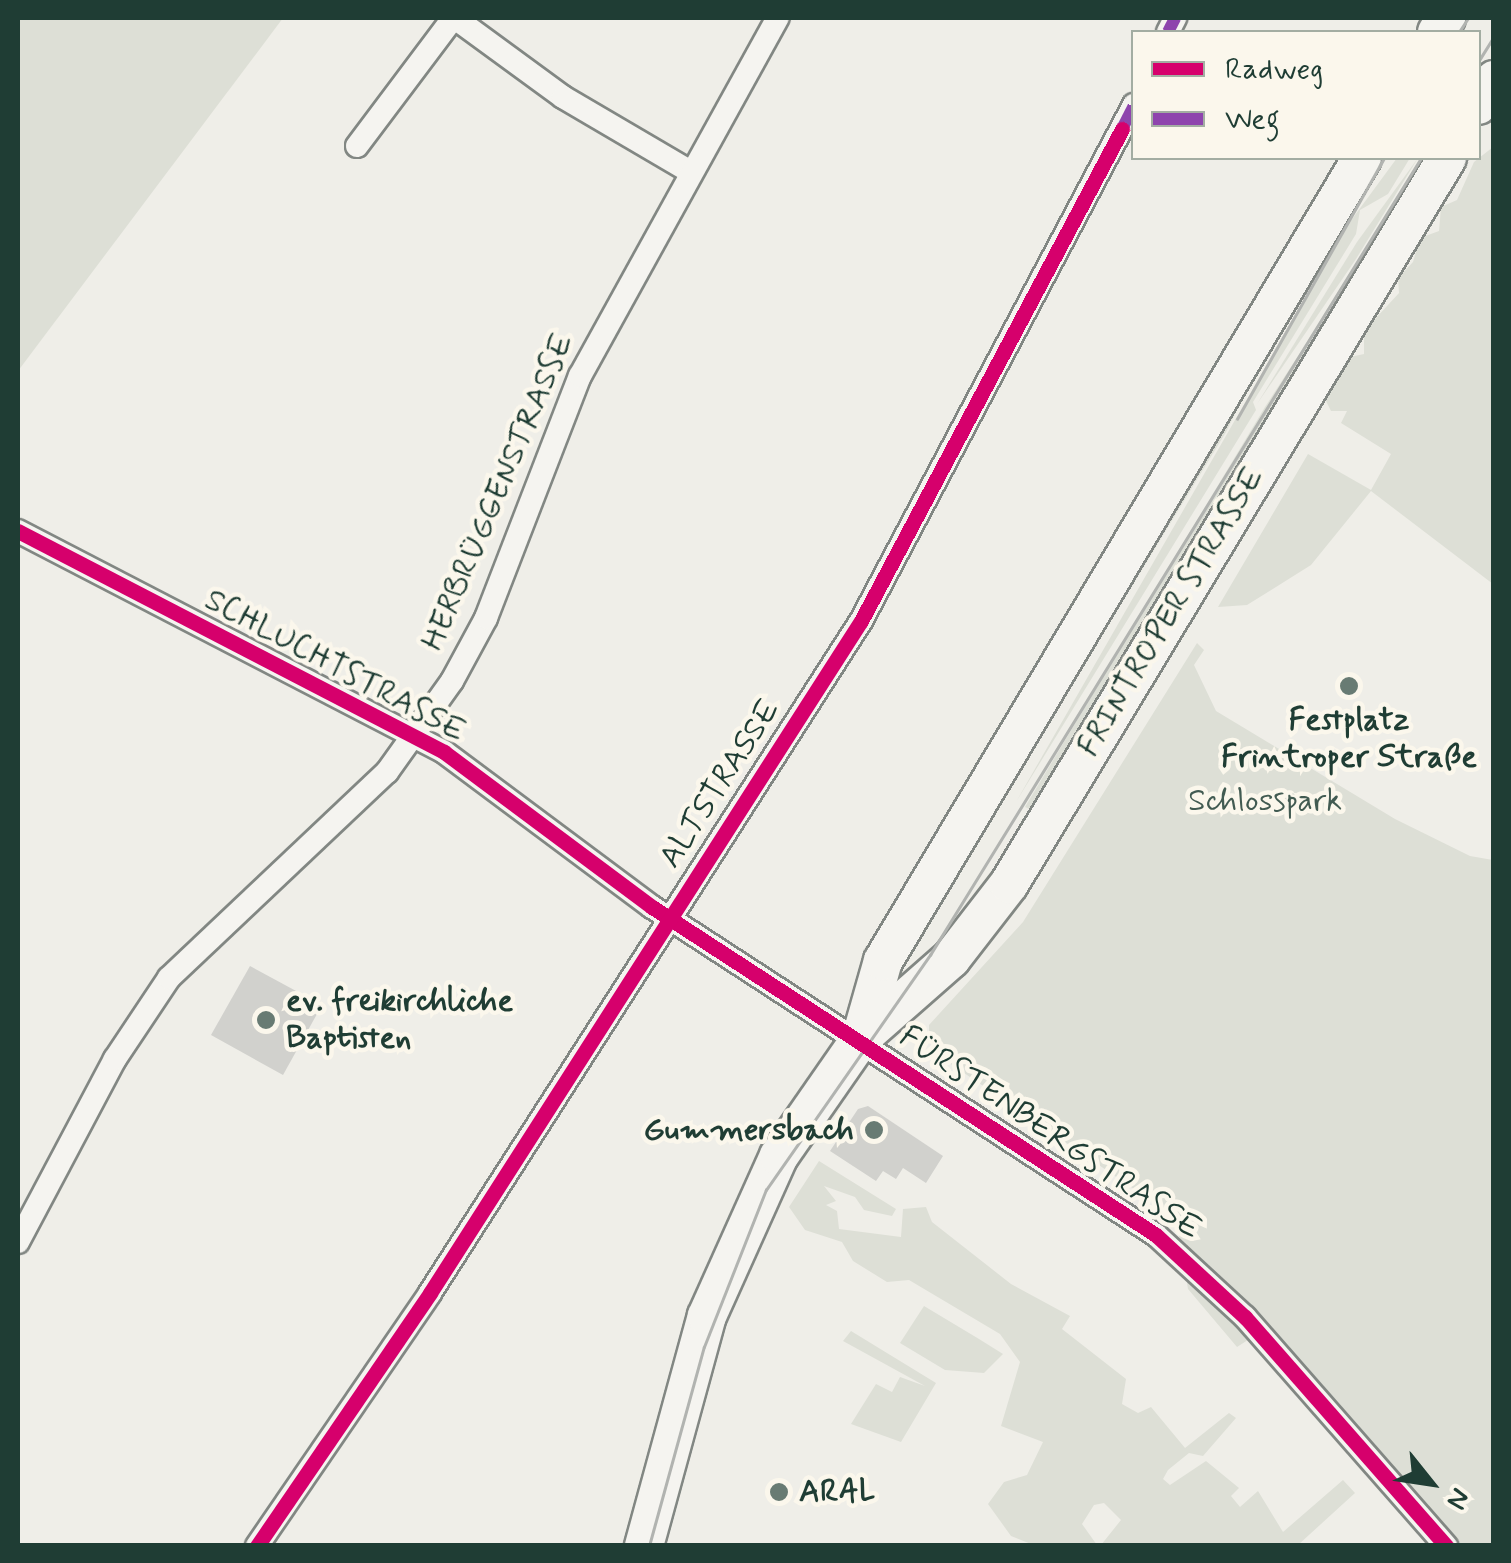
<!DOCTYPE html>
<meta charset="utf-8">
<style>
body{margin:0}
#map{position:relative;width:1511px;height:1563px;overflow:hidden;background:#efeee8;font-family:Mynerve,sans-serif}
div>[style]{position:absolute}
.green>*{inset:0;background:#dddfd6}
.building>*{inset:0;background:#d1d1cd}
.roads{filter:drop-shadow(2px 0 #828783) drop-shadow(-2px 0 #828783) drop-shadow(0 2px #828783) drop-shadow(0 -2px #828783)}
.street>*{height:22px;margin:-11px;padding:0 11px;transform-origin:11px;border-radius:11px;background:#f5f4f0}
.primary>*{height:38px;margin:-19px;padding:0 19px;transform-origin:19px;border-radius:19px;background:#f5f4f0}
.tram>*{height:2.5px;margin:-1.25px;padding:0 1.25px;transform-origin:1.25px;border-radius:1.25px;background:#b1b3b0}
.quiet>*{height:12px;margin-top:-6px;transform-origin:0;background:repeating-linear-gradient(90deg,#8e44ad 0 25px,transparent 0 37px)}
.cycleway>*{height:15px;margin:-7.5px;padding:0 7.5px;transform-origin:7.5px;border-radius:7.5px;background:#d6006c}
.dots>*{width:28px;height:28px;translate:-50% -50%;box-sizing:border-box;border:5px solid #fbf7ec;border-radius:50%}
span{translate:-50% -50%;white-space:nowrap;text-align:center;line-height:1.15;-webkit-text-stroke:9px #fbf7ec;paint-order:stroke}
.street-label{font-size:32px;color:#1f3d34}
.poi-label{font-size:32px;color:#1f3d34;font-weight:700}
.left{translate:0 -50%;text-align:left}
.right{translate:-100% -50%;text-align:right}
.park-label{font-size:32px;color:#425b52}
.frame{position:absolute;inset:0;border:20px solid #1f3d34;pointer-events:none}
.legend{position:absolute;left:1131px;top:30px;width:350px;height:130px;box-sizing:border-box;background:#fbf7ec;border:2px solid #a3ada2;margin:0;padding:12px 18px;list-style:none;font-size:30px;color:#1f3d34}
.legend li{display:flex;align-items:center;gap:20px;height:50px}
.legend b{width:50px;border:2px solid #a3ada2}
.north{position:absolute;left:1381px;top:1433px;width:100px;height:100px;-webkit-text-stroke:8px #fbf7ec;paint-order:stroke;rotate:120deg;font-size:28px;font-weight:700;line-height:40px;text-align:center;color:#1f3d34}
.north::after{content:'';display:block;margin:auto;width:35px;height:45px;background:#1f3d34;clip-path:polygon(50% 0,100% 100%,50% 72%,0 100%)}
</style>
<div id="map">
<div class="green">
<div style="clip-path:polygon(18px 18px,283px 18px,18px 371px)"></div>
<div style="clip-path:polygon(1493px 147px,1493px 584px,1371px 491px,1311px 565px,1247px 605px,1218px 607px,1308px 454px,1371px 490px,1391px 454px,1341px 423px,1347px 411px,1331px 411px,1323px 395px,1350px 357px,1364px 354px,1364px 331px,1399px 293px,1398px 278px,1413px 262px,1420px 238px,1439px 231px,1441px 207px,1457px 200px,1474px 162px)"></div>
<div style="clip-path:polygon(1397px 158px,1410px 158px,1388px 194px,1360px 210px,1356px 234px,1253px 402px,1256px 410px,1016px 802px,1344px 230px)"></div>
<div style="clip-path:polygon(1418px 158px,1356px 259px,1257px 404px,1357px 242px)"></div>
<div style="clip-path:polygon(1426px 158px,1032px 810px,1025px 807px,1265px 407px)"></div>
<div style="clip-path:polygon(1271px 341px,1226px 432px,1004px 796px,1003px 794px)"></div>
<div style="clip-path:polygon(1197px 643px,1204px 650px,1194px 665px,1216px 711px,1395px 819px,1470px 856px,1493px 860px,1493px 1545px,1446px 1545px,1251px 1338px,1237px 1347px,1188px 1289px,1179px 1235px,1191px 1228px,948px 1062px,929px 1038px,929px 1025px,1023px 922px)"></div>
<div style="clip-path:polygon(819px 1161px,896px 1209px,892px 1216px,864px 1210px,855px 1197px,824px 1186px,836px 1201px,826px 1205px,837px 1211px,839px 1229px,901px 1237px,903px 1209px,926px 1207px,932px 1222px,1011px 1284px,1070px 1316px,1062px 1329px,1126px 1379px,1122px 1404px,1138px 1413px,1151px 1407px,1185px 1448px,1229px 1413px,1236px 1418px,1203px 1456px,1189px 1453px,1168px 1470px,1163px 1479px,1170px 1485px,1206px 1461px,1239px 1488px,1231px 1496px,1240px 1507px,1258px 1491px,1283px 1532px,1343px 1480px,1355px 1493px,1298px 1545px,1101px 1545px,1121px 1520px,1104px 1503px,1094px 1505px,1082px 1524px,1097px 1545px,1031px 1544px,1011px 1536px,988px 1504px,1004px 1482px,1027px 1475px,1043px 1442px,1001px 1426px,1020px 1362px,1000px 1334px,909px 1280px,887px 1282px,853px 1261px,842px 1242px,805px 1230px,789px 1207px)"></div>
<div style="clip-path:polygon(924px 1306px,979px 1339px,1003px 1354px,984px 1373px,945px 1370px,900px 1343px)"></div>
<div style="clip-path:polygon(851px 1331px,936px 1383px,901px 1442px,851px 1424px,876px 1384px,892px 1392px,900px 1377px,925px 1386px,843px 1341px)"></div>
</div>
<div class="building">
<div style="clip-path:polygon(250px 966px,322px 1005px,283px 1075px,211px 1035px)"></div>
<div style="clip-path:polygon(868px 1106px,943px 1156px,926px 1183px,903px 1168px,896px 1179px,883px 1171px,876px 1181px,830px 1151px,858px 1109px)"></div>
</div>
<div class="roads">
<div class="street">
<div style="left:455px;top:18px;width:134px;rotate:36.2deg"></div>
<div style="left:563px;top:97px;width:146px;rotate:30.4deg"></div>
<div style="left:1168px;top:32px;width:16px;rotate:-63deg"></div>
<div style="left:357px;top:146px;width:160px;rotate:-53.1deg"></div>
<div style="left:18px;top:531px;width:480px;rotate:27.4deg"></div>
<div style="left:444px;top:752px;width:259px;rotate:36.7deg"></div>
<div style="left:652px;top:907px;width:601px;rotate:33.06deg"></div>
<div style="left:1156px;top:1235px;width:121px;rotate:42.7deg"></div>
<div style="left:1245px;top:1317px;width:305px;rotate:48.7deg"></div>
<div style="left:18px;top:1242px;width:207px;rotate:-62.1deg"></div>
<div style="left:115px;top:1059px;width:97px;rotate:-56.3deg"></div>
<div style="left:169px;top:978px;width:300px;rotate:-43.4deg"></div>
<div style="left:387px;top:772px;width:112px;rotate:-54.5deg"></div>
<div style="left:452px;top:681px;width:72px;rotate:-61.6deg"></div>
<div style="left:486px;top:618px;width:260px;rotate:-68.8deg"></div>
<div style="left:580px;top:376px;width:409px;rotate:-61.1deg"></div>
<div style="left:257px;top:1546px;width:306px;rotate:-55.6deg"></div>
<div style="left:430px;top:1293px;width:798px;rotate:-57.33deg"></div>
<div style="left:861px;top:621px;width:584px;rotate:-62.12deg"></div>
</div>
<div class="primary">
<div style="left:1437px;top:32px;width:17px;rotate:-57deg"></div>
<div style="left:1478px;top:105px;width:30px;rotate:-57deg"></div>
<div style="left:861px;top:1038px;width:80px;rotate:-74.1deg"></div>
<div style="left:883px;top:961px;width:935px;rotate:-59.18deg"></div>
<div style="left:644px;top:1546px;width:238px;rotate:-74.7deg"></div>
<div style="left:707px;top:1316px;width:175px;rotate:-65.8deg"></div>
<div style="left:779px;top:1156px;width:144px;rotate:-55.2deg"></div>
<div style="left:861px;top:1038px;width:120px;rotate:-41.3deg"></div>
<div style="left:951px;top:959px;width:95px;rotate:-52.3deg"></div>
<div style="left:1009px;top:884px;width:848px;rotate:-58.9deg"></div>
</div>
</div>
<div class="tram">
<div style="left:1459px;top:32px;width:17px;rotate:-57deg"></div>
<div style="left:1478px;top:62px;width:31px;rotate:-58deg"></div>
<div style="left:1237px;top:419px;width:300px;rotate:-60.6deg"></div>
<div style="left:649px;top:1546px;width:206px;rotate:-74.6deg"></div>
<div style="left:704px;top:1347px;width:169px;rotate:-68.5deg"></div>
<div style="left:766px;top:1190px;width:287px;rotate:-55.1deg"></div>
<div style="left:930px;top:955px;width:936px;rotate:-58.36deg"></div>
</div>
<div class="quiet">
<div style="left:1168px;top:32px;width:16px;rotate:-63deg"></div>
<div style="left:1122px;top:129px;width:27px;rotate:-63deg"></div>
</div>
<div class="cycleway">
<div style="left:18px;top:531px;width:480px;rotate:27.4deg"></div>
<div style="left:444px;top:752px;width:259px;rotate:36.7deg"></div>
<div style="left:652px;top:907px;width:601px;rotate:33.06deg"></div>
<div style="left:1156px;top:1235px;width:121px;rotate:42.7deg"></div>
<div style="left:1245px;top:1317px;width:305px;rotate:48.7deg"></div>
<div style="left:257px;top:1546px;width:306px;rotate:-55.6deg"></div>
<div style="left:430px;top:1293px;width:798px;rotate:-57.33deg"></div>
<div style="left:861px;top:621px;width:557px;rotate:-62.05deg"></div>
</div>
<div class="dots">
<div style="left:1349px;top:686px;background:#687b73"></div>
<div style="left:266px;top:1020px;background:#687b73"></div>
<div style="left:874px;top:1130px;background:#687b73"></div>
<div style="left:779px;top:1492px;background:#687b73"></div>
</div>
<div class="street-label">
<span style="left:498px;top:492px;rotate:-67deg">HERBRÜGGENSTRASSE</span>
<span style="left:1171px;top:612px;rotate:-59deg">FRINTROPER STRASSE</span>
<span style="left:335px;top:666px;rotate:28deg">SCHLUCHTSTRASSE</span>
<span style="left:720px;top:784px;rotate:-57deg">ALTSTRASSE</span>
<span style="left:1050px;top:1133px;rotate:34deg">FÜRSTENBERGSTRASSE</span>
</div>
<div class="poi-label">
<span style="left:1349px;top:739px">Festplatz<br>Frintroper Straße</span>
<span class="left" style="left:286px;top:1020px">ev. freikirchliche<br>Baptisten</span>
<span class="right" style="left:854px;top:1130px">Gummersbach</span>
<span class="left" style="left:799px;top:1492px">ARAL</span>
</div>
<div class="park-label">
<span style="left:1265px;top:801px">Schlosspark</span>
</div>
<div class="frame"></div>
<ul class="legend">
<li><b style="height:12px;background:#d6006c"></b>Radweg</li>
<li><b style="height:12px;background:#8e44ad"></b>Weg</li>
</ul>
<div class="north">N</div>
</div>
